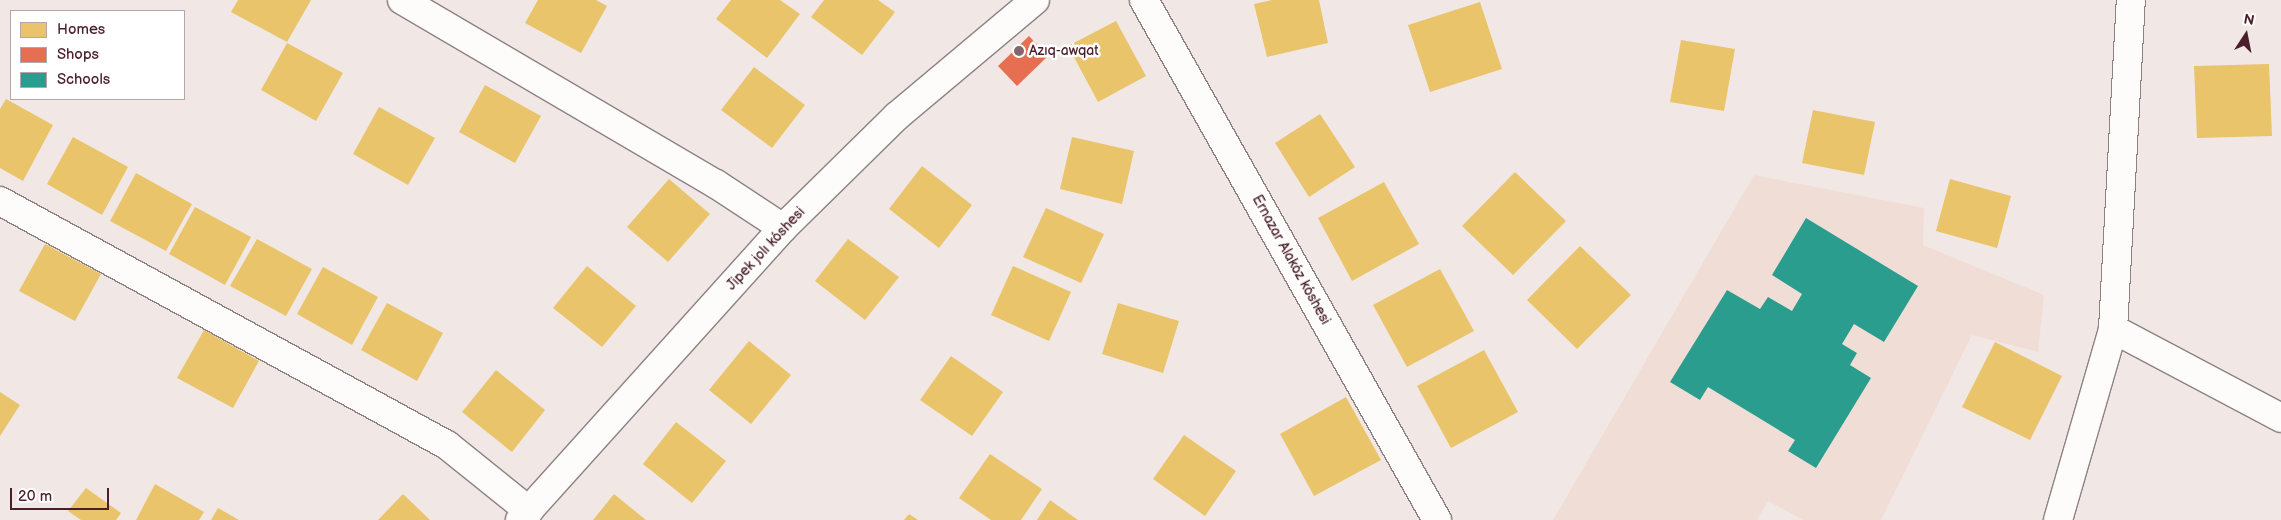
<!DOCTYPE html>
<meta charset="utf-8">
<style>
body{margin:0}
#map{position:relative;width:2281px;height:520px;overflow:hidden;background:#f1e8e5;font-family:"Balsamiq Sans",sans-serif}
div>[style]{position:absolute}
.built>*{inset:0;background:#f0ded6}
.homes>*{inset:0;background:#e9c46a}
.shops>*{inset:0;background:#e76f51}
.schools>*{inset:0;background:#2a9d8f}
.roads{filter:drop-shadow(1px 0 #8d8182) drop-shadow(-1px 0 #8d8182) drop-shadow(0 1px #8d8182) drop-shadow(0 -1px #8d8182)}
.minor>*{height:28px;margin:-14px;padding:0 14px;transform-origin:14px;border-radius:14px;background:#fdfcfb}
.dots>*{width:14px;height:14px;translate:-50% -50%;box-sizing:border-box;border:2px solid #fff;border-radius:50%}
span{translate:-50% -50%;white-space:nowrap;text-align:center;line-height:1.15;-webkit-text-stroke:5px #fff;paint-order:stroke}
.poi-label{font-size:14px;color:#4a1f2b}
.left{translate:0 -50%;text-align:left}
.street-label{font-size:14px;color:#4a1f2b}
.legend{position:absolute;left:10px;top:10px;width:175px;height:90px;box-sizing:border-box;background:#fff;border:1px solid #b7a5aa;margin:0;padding:6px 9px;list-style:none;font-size:15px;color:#4a1f2b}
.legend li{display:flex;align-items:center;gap:10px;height:25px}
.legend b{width:25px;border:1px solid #b7a5aa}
.north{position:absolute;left:2221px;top:10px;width:50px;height:50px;-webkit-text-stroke:4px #fff;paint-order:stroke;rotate:11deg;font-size:14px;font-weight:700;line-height:20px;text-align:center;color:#4a1f2b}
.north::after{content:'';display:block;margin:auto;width:18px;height:22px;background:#4a1f2b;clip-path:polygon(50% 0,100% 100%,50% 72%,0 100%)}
.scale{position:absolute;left:10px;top:488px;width:99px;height:22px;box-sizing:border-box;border:2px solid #4a1f2b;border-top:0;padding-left:6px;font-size:15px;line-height:18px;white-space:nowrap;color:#4a1f2b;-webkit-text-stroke:4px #fff;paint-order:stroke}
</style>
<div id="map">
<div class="built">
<div style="clip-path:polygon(1754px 175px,1924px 208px,1923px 245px,2044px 295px,2038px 352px,1972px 335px,1881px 520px,1803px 520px,1768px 501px,1757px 520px,1553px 520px)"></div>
</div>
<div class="homes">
<div style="clip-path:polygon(238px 0,311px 0,287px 42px,231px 12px)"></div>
<div style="clip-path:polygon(538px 0,596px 0,607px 6px,581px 53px,525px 23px)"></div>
<div style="clip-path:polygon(731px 0,780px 0,800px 14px,767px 58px,716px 19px)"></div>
<div style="clip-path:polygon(824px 0,878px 0,895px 12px,862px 55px,811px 17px)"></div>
<div style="clip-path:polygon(1272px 0,1319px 0,1328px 43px,1267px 57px,1254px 4px)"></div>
<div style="clip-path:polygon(1480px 2px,1502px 69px,1430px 92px,1408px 25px)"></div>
<div style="clip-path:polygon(1116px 21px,1146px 76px,1098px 102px,1068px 46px)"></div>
<div style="clip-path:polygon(1681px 40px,1735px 49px,1724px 111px,1670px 102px)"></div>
<div style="clip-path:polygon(287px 43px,343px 73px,316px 121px,261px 90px)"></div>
<div style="clip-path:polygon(2269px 64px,2272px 136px,2197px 138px,2194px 66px)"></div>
<div style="clip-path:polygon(754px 67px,805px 105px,772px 148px,721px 110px)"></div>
<div style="clip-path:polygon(485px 85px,541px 116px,515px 163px,459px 132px)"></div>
<div style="clip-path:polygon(6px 99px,53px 125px,23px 181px,0 168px,0 109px)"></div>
<div style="clip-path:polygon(379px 107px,435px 138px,408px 185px,353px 154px)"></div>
<div style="clip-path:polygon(1813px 110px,1875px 122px,1864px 175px,1802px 163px)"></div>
<div style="clip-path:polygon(1320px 114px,1355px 167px,1309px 197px,1275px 143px)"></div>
<div style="clip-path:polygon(73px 137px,128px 167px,102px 215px,47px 184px)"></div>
<div style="clip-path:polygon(1072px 137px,1134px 151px,1122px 204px,1060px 189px)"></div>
<div style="clip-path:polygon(922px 166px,972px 205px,939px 248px,889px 209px)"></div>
<div style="clip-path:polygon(1515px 172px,1566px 221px,1513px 275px,1462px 226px)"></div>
<div style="clip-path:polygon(136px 173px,192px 204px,166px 251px,110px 221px)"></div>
<div style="clip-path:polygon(669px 179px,710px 214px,668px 262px,627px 227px)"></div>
<div style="clip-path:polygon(1950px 179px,2011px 196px,1997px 248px,1936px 231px)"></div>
<div style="clip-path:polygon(1384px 182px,1419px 244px,1352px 281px,1318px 218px)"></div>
<div style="clip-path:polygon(195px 207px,251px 237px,225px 285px,169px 254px)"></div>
<div style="clip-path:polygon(1046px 208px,1104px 234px,1081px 283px,1023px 257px)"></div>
<div style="clip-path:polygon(257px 239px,312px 269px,286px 316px,230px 286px)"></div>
<div style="clip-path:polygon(848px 239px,899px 277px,865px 320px,815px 281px)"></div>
<div style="clip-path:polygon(45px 244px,101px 274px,75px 321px,19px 291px)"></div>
<div style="clip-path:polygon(1580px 246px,1631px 295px,1577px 349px,1527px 300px)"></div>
<div style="clip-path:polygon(587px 266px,636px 306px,602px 347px,553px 308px)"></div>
<div style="clip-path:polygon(1013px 266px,1071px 292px,1049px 341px,991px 315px)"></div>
<div style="clip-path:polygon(323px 267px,378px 297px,352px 345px,297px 314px)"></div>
<div style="clip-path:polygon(1440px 269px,1474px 331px,1407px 367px,1373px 305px)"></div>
<div style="clip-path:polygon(387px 303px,443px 333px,417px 381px,361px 350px)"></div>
<div style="clip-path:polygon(1118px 303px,1179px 321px,1163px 373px,1102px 354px)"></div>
<div style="clip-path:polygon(204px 330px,259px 361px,233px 408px,177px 378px)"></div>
<div style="clip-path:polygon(749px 341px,791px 375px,751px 424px,709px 390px)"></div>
<div style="clip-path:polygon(1995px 342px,2062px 376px,2030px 440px,1962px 407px)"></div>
<div style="clip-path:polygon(1484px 350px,1518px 412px,1451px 448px,1417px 386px)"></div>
<div style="clip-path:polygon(951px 356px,1003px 392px,972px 436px,920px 400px)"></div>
<div style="clip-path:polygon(496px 370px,545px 410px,512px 452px,462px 412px)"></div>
<div style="clip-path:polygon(0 392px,20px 405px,0 436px)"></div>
<div style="clip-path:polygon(1346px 397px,1381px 460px,1314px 496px,1280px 434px)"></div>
<div style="clip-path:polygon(676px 422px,726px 461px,692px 503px,643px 464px)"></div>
<div style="clip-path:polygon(1184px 435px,1236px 471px,1205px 516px,1153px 479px)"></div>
<div style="clip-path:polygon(990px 454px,1042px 489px,1021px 520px,991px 520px,959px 498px)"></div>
<div style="clip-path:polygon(155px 484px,204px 512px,199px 520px,136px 520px)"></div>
<div style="clip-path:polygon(86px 488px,121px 513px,116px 520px,81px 520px,68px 511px)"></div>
<div style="clip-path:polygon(403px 494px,430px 520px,378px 520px)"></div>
<div style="clip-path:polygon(614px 494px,646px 520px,593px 520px)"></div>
<div style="clip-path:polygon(1050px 500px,1078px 520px,1037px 520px)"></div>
<div style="clip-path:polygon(218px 508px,239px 520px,211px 520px)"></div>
<div style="clip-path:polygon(909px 514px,918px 520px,904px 520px)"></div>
</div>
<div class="shops">
<div style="clip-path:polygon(1029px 36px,1048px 56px,1017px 86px,998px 66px)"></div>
</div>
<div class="schools">
<div style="clip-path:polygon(1806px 218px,1918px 286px,1884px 342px,1854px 324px,1842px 344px,1857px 353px,1850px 365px,1871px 378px,1816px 468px,1788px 451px,1795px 440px,1708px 387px,1700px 400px,1670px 382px,1727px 290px,1760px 309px,1768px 297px,1792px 311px,1802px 294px,1772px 275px)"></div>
</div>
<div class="roads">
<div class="minor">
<div style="left:402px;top:0;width:364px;rotate:30.4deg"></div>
<div style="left:716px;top:184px;width:80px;rotate:33.3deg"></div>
<div style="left:1144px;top:0;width:597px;rotate:60.6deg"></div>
<div style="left:0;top:201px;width:509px;rotate:28.63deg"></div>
<div style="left:447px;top:445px;width:105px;rotate:38.8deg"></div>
<div style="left:2113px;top:329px;width:190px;rotate:27.9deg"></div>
<div style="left:520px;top:520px;width:393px;rotate:-48deg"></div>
<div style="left:783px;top:228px;width:160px;rotate:-44.5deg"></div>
<div style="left:897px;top:116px;width:180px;rotate:-40deg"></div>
<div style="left:2058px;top:520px;width:199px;rotate:-73.9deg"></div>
<div style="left:2113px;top:329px;width:329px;rotate:-86.9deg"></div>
</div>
</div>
<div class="dots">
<div style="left:1019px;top:51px;background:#84656c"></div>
</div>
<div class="poi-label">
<span class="left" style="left:1029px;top:51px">Azıq-awqat</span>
</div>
<div class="street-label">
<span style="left:766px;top:249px;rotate:-47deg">Jipek jolı kóshesi</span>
<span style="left:1291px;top:260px;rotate:61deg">Ernazar Alakóz kóshesi</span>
</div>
<ul class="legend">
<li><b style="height:14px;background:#e9c46a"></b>Homes</li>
<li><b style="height:14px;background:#e76f51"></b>Shops</li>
<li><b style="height:14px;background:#2a9d8f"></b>Schools</li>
</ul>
<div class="north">N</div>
<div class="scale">20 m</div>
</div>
